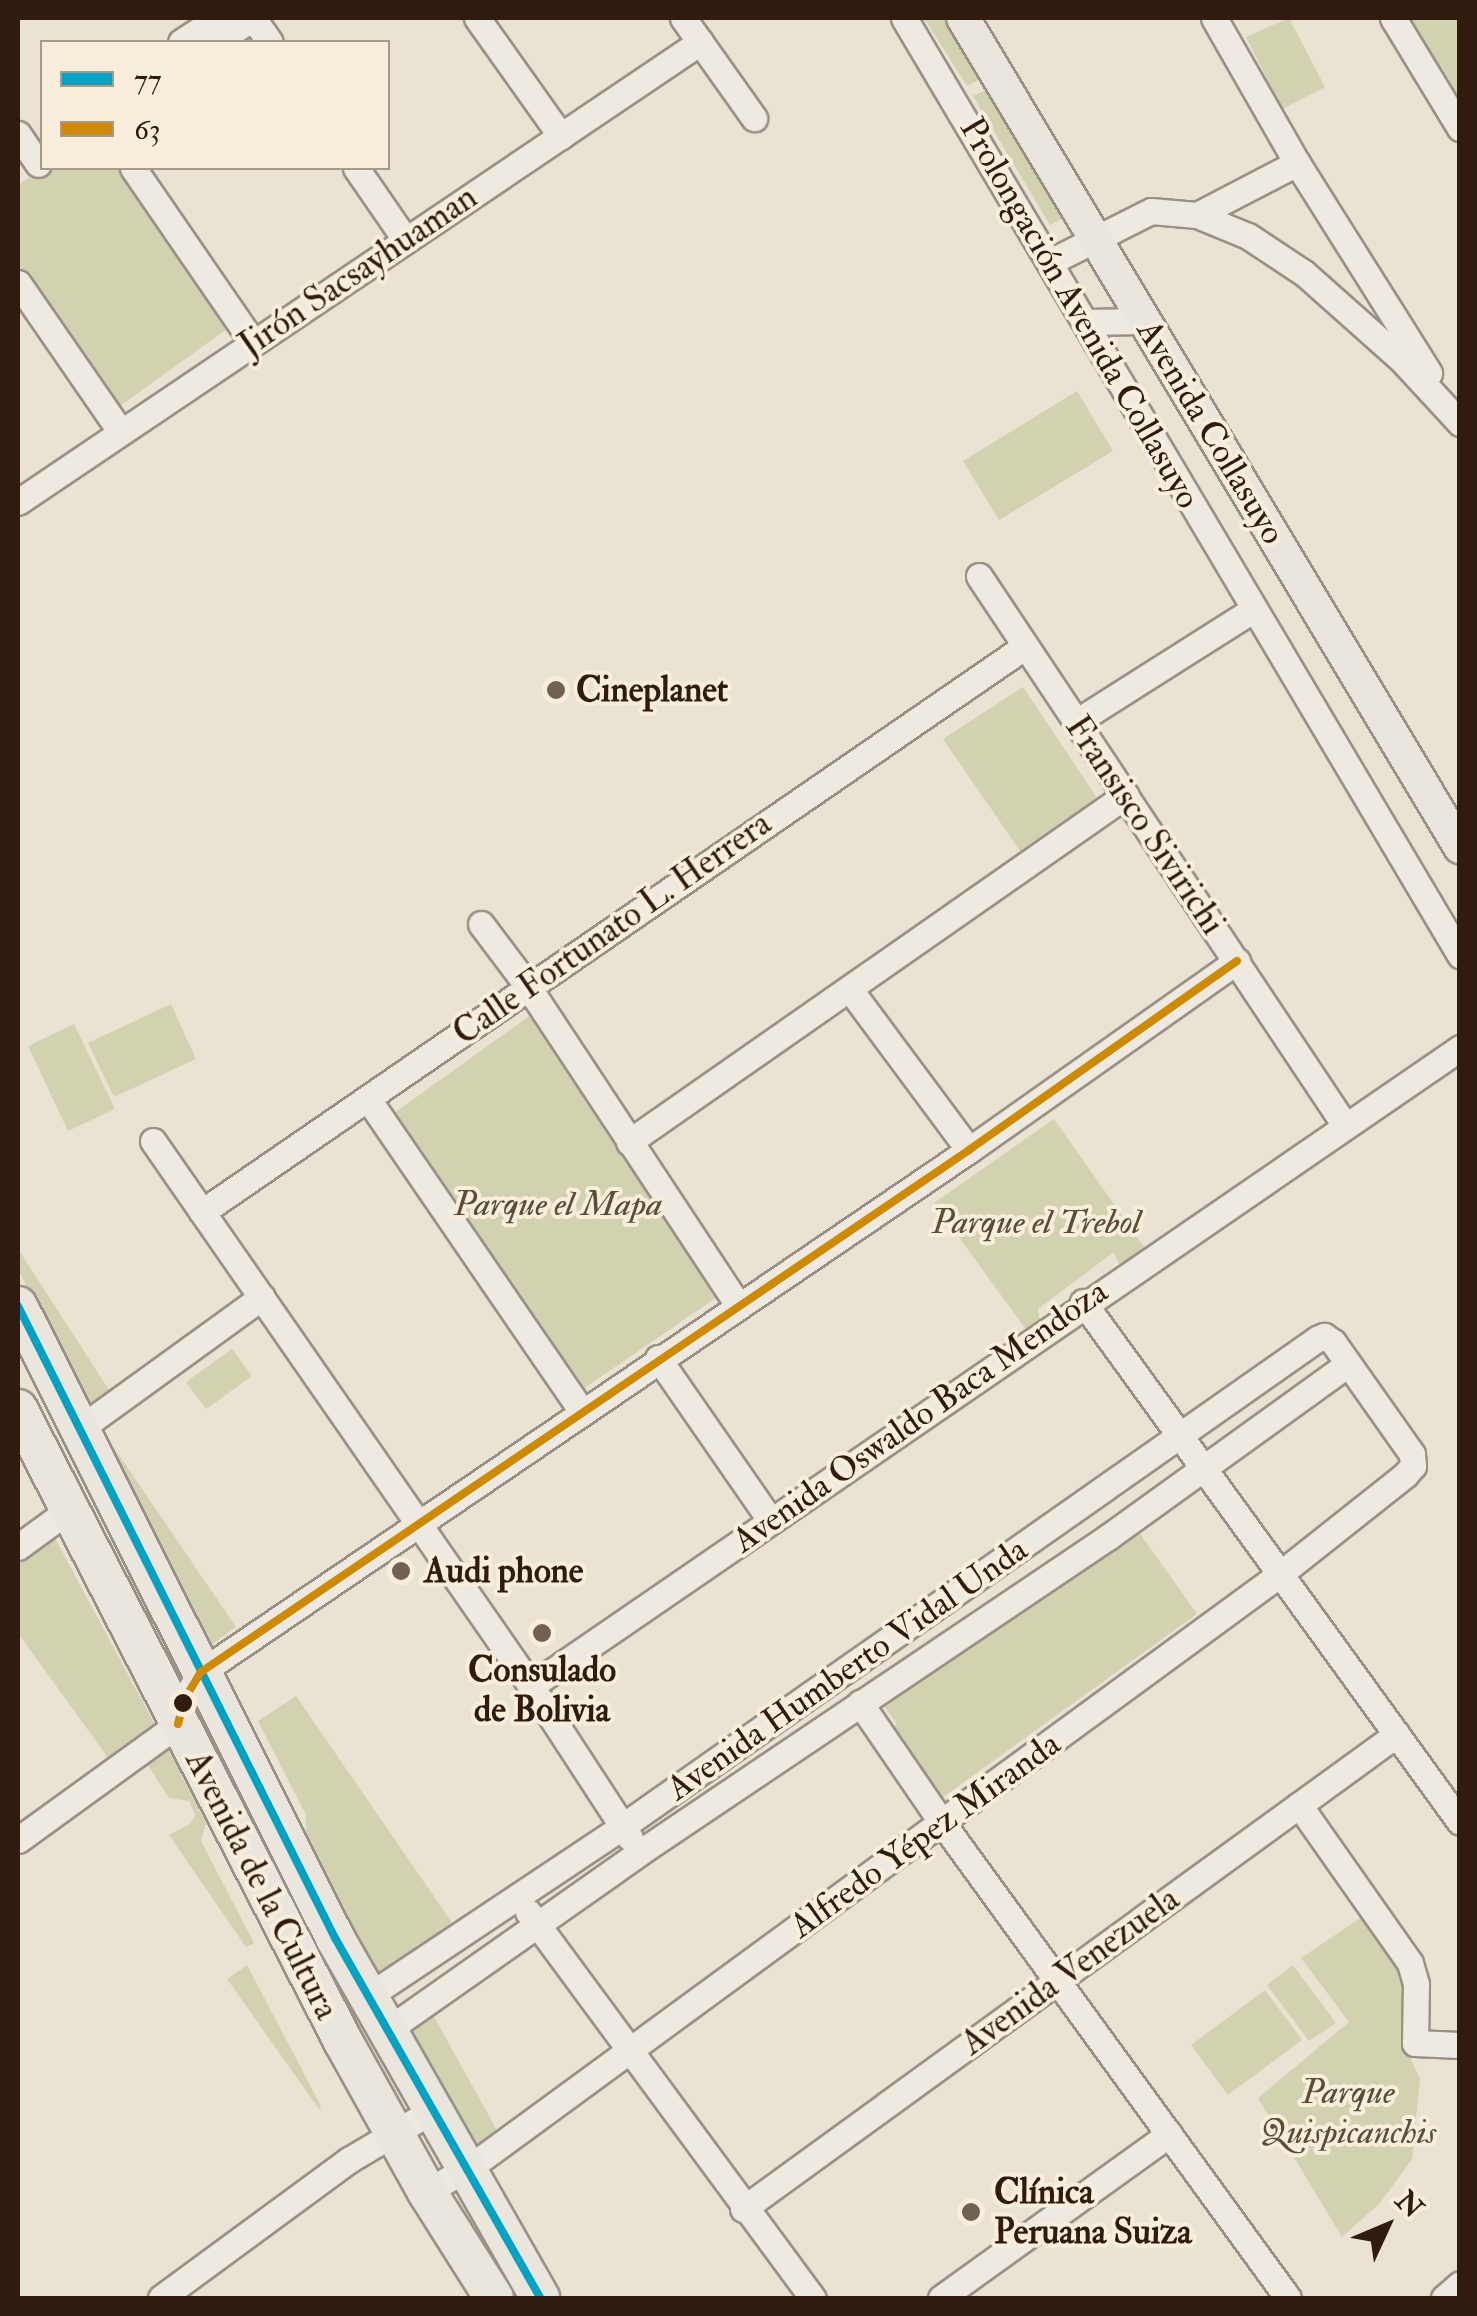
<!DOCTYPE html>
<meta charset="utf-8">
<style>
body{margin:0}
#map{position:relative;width:1477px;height:2316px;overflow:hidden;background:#eae2d2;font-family:"IM FELL Double Pica",serif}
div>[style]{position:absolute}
.green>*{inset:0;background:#d2d2b0}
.roads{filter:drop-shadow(2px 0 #999186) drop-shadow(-2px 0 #999186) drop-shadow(0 2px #999186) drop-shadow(0 -2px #999186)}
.minor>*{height:25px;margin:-12.5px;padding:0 12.5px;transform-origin:12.5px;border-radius:12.5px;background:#eeeae1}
.major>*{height:32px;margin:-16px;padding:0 16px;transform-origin:16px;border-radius:16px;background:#ebe6dd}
.highway>*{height:38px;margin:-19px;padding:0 19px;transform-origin:19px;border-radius:19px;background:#ebe6dd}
.bus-1>*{height:8px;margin:-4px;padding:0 4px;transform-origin:4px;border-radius:4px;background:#02a2c4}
.bus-2>*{height:8px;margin:-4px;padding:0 4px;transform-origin:4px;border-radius:4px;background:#cf8a03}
.dots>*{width:28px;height:28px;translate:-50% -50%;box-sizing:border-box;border:5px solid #f8eedb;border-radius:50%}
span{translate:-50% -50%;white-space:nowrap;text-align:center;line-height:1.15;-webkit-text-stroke:8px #f8eedb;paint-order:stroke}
.street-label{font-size:35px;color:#311b0e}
.poi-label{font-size:35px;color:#311b0e;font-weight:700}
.left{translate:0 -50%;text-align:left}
.park-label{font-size:35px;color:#5b4e36;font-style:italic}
.frame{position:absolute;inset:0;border:20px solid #311b0e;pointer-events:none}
.legend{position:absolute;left:40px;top:40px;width:350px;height:130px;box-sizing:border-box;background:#f8eedb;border:2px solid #a89a89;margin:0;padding:12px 18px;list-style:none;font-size:30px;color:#311b0e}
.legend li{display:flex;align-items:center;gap:20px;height:50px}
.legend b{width:50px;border:2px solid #a89a89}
.north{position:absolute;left:1337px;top:2176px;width:100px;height:100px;-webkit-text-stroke:8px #f8eedb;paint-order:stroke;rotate:46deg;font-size:28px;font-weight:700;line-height:40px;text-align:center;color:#311b0e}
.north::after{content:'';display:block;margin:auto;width:35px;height:45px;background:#311b0e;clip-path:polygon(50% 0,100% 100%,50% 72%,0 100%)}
</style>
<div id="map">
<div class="green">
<div style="clip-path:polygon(924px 18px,943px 18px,981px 79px,967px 86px)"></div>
<div style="clip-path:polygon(1289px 18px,1325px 87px,1282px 109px,1246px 37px)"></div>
<div style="clip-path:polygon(1403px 18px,1459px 18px,1459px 104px)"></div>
<div style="clip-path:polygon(988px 89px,1065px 217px,1050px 225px,973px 96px)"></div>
<div style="clip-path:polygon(43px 168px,127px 168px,235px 323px,116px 409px,18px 264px,18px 185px)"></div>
<div style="clip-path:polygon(1077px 391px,1113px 451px,999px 520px,963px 461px)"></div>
<div style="clip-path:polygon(1023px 687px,1097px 798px,1020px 851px,943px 739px)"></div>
<div style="clip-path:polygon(171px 1004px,196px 1059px,114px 1097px,88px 1043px)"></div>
<div style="clip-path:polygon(532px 1014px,723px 1293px,583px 1389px,393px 1114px)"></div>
<div style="clip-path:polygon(74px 1024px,115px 1109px,68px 1131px,28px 1046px)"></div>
<div style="clip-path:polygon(1054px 1119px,1147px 1251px,1121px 1268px,1114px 1252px,1038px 1309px,1041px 1327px,1030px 1335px,934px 1203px)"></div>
<div style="clip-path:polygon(18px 1249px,109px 1390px,87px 1407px,18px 1269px)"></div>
<div style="clip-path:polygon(232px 1349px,252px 1376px,206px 1409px,186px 1382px)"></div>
<div style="clip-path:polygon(102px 1430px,236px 1627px,210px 1646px,99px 1432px)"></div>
<div style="clip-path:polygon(1136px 1528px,1197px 1614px,939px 1800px,888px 1731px,897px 1724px,879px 1699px)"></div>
<div style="clip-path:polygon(55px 1538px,156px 1727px,111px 1762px,18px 1633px,18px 1565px)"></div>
<div style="clip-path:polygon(296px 1696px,457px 1930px,376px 1987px,306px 1847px,306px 1815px,258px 1721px)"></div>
<div style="clip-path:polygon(168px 1749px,206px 1823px,201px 1841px,254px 1943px,246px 1947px,169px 1835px,190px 1824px,195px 1815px,189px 1801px,169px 1798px,147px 1764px)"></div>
<div style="clip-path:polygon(1365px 1915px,1403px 1968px,1408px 2053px,1420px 2079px,1412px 2159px,1380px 2203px,1342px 2237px,1258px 2098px,1349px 2022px,1301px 1958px)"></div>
<div style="clip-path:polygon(247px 1965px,321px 2106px,319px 2109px,227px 1979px)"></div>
<div style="clip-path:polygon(1293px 1965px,1336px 2023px,1309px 2041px,1267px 1985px)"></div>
<div style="clip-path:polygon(1265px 1990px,1302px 2040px,1228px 2095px,1191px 2045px)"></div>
<div style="clip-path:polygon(433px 2015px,499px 2134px,470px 2154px,405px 2037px)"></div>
</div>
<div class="roads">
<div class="minor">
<div style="left:477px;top:18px;width:145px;rotate:54.6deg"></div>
<div style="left:683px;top:18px;width:123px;rotate:54.6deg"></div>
<div style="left:904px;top:18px;width:1090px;rotate:59.32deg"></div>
<div style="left:1214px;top:18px;width:167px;rotate:60.2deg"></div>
<div style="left:1297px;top:163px;width:248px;rotate:57.8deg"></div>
<div style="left:1393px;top:18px;width:129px;rotate:58.7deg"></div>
<div style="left:181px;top:42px;width:44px;rotate:-33deg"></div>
<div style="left:216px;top:42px;width:44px;rotate:-33deg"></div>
<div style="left:253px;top:18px;width:29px;rotate:55deg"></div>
<div style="left:18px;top:134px;width:36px;rotate:56deg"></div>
<div style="left:133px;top:168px;width:210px;rotate:55.5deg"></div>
<div style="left:356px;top:168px;width:86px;rotate:55.4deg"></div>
<div style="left:1197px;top:215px;width:113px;rotate:-27.5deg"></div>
<div style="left:1050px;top:262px;width:113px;rotate:-26.8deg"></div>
<div style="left:1151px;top:211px;width:46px;rotate:5deg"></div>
<div style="left:1197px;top:215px;width:55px;rotate:22.4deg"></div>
<div style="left:1248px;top:236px;width:67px;rotate:33.5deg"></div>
<div style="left:1304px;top:273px;width:130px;rotate:41.6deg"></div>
<div style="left:1401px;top:359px;width:87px;rotate:47.3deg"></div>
<div style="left:18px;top:283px;width:180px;rotate:55.4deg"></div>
<div style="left:1086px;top:322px;width:59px;rotate:-1deg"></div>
<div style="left:18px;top:502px;width:823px;rotate:-34deg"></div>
<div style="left:979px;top:576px;width:658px;rotate:56.33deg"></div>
<div style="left:1076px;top:722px;width:211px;rotate:-32.4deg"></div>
<div style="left:481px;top:924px;width:76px;rotate:53deg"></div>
<div style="left:527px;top:985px;width:382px;rotate:56.6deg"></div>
<div style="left:851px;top:991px;width:198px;rotate:53.4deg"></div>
<div style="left:368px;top:1099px;width:378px;rotate:55.6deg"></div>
<div style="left:153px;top:1141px;width:663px;rotate:55.26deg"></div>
<div style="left:531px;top:1686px;width:181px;rotate:56.9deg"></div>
<div style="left:629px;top:1142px;width:606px;rotate:-34.92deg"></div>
<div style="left:202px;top:1212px;width:997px;rotate:-34.5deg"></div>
<div style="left:1083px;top:1302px;width:642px;rotate:54.06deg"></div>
<div style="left:658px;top:1358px;width:197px;rotate:55.3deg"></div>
<div style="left:78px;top:1430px;width:227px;rotate:-35.9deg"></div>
<div style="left:18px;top:1547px;width:64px;rotate:-36.2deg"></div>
<div style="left:531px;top:1686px;width:1127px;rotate:-34.48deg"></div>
<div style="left:860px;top:1703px;width:147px;rotate:55.6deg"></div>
<div style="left:943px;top:1824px;width:586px;rotate:53.95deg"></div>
<div style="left:1299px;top:1805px;width:193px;rotate:54.9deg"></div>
<div style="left:1410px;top:1963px;width:22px;rotate:74deg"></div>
<div style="left:1416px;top:1984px;width:59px;rotate:91deg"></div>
<div style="left:1415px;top:2043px;width:45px;rotate:2.5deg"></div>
<div style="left:18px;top:1840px;width:198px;rotate:-35.9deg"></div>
<div style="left:178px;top:1724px;width:25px;rotate:-76deg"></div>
<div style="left:184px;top:1700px;width:33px;rotate:-59deg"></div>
<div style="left:201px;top:1672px;width:929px;rotate:-34.2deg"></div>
<div style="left:969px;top:1150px;width:328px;rotate:-35.2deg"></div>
<div style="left:528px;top:1912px;width:480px;rotate:53.6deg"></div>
<div style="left:367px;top:1997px;width:308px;rotate:-33.7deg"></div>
<div style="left:623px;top:1826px;width:848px;rotate:-35.06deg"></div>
<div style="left:1317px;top:1339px;width:8px;rotate:-23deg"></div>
<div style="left:1324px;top:1336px;width:11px;rotate:34deg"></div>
<div style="left:1333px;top:1342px;width:137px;rotate:54.8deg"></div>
<div style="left:1412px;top:1454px;width:12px;rotate:85deg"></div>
<div style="left:1413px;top:1466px;width:12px;rotate:132deg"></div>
<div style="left:1405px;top:1475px;width:159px;rotate:141.6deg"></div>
<div style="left:1280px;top:1574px;width:995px;rotate:143.79deg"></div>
<div style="left:477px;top:2162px;width:58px;rotate:149deg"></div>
<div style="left:386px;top:2031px;width:309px;rotate:-35.1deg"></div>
<div style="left:639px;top:1853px;width:566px;rotate:-33.97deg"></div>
<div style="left:1108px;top:1537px;width:296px;rotate:-35.8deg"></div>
<div style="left:743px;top:2209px;width:808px;rotate:-35.99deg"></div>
<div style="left:161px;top:2298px;width:233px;rotate:-36.3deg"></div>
<div style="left:349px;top:2160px;width:96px;rotate:-30.6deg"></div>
<div style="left:941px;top:2298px;width:281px;rotate:-35.7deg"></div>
<div style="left:1444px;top:2298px;width:21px;rotate:-41deg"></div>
</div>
<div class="major">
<div style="left:963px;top:18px;width:967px;rotate:59.06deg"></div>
</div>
<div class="highway">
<div style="left:18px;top:1306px;width:707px;rotate:63.36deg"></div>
<div style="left:335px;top:1938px;width:414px;rotate:60.3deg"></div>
<div style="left:18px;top:1409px;width:711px;rotate:62.79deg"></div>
<div style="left:343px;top:2041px;width:173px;rotate:60.9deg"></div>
<div style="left:427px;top:2192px;width:125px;rotate:57.7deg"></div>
</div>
</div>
<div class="bus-1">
<div style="left:18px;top:1306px;width:707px;rotate:63.36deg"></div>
<div style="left:335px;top:1938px;width:414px;rotate:60.3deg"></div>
</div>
<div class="bus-2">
<div style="left:178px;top:1724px;width:25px;rotate:-76deg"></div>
<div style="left:184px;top:1700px;width:33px;rotate:-59deg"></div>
<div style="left:201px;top:1672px;width:929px;rotate:-34.2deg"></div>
<div style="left:969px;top:1150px;width:328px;rotate:-35.2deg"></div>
</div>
<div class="dots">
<div style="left:556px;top:690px;background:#726153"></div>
<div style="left:401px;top:1571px;background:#726153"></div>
<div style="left:542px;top:1633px;background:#726153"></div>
<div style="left:183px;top:1703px;background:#311b0e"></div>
<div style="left:971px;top:2212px;background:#726153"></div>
</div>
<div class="street-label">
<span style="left:358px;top:271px;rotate:-34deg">Jirón Sacsayhuaman</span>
<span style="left:1080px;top:313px;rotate:60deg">Prolongación Avenida Collasuyo</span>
<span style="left:1211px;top:432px;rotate:59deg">Avenida Collasuyo</span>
<span style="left:1145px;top:825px;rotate:56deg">Fransisco Sivirichi</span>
<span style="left:612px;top:928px;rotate:-35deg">Calle Fortunato L. Herrera</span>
<span style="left:920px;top:1416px;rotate:-35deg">Avenida Oswaldo Baca Mendoza</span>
<span style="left:847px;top:1669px;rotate:-35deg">Avenida Humberto Vidal Unda</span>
<span style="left:925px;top:1835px;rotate:-36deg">Alfredo Yépez Miranda</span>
<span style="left:262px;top:1885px;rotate:63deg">Avenida de la Cultura</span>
<span style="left:1070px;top:1971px;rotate:-36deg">Avenida Venezuela</span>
</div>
<div class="poi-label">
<span class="left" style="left:576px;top:690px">Cineplanet</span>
<span class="left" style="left:424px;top:1571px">Audi phone</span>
<span style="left:542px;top:1690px">Consulado<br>de Bolivia</span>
<span class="left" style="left:994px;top:2212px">Clínica<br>Peruana Suiza</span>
</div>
<div class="park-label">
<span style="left:558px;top:1204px">Parque el Mapa</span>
<span style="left:1036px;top:1222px">Parque el Trebol</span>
<span style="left:1348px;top:2112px">Parque<br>Quispicanchis</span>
</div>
<div class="frame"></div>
<ul class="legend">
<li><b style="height:12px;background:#02a2c4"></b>77</li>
<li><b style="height:12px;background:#cf8a03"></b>63</li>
</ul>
<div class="north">N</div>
</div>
